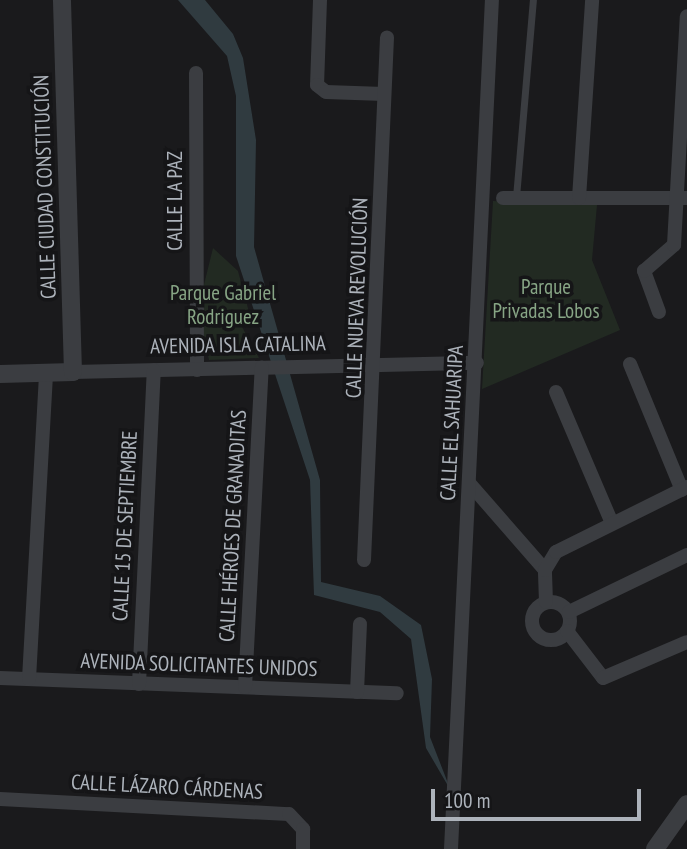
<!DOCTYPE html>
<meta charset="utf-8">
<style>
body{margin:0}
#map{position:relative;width:687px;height:849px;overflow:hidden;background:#1a1a1c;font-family:"PT Sans Narrow",sans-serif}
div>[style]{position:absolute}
.green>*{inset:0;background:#222a22}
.water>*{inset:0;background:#303b40}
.service>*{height:7px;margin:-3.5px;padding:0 3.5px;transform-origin:3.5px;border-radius:3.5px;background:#3b3d41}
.minor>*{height:14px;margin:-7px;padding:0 7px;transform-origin:7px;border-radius:7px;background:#3b3d41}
.minor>.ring{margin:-7px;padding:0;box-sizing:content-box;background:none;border:14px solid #3b3d41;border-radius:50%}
.tertiary>*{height:18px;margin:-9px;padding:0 9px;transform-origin:9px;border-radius:9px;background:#3b3d41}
span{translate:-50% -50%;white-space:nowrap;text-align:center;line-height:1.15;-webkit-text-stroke:7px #151517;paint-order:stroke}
.street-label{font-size:21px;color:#adb3bb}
.park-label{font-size:21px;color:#87a585}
.scale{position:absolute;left:431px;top:789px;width:210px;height:32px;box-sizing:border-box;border:4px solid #adb3bb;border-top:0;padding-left:9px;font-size:21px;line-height:24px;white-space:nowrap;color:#adb3bb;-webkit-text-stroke:5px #151517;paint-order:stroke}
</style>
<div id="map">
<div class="green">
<div style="clip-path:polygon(493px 201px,597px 205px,592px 260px,620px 330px,482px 389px)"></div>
<div style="clip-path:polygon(213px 248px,238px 271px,249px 312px,241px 325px,259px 358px,209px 360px,198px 309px)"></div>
</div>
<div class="water">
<div style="clip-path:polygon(178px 0,205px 0,233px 34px,243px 58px,256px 140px,254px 247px,320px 480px,321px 582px,380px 596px,421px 625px,432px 679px,430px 737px,451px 791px,426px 748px,411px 639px,380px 612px,314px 595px,310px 480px,236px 256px,236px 96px,227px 56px)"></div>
</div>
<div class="service">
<div style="left:516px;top:197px;width:198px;rotate:-85.1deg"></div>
</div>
<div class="minor">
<div style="left:320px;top:0;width:85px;rotate:92deg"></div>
<div style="left:317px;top:85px;width:11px;rotate:38deg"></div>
<div style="left:326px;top:92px;width:58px;rotate:2deg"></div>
<div style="left:196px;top:73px;width:297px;rotate:89.8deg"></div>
<div style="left:503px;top:198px;width:184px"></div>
<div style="left:579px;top:198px;width:198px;rotate:-86.2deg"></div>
<div style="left:659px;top:312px;width:44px;rotate:-110.1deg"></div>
<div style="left:644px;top:271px;width:40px;rotate:-41deg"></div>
<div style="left:674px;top:245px;width:229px;rotate:-86.8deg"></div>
<div style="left:630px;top:364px;width:136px;rotate:67.6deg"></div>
<div style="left:73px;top:372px;width:404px;rotate:-1.3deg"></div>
<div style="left:556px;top:392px;width:142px;rotate:66.9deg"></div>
<div style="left:470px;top:484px;width:114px;rotate:48.9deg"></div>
<div style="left:364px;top:560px;width:523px;rotate:-87.48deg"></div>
<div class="ring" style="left:532px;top:602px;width:24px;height:24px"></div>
<div style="left:546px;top:602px;width:32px;rotate:-92deg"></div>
<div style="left:545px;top:570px;width:21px;rotate:-59deg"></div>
<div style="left:556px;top:552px;width:146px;rotate:-26.4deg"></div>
<div style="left:569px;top:612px;width:131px;rotate:-25.8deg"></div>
<div style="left:567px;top:631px;width:59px;rotate:52.5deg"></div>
<div style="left:603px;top:678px;width:91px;rotate:-23.2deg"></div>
<div style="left:0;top:678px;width:397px;rotate:2.2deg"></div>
<div style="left:29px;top:679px;width:306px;rotate:-86.8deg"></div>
<div style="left:139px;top:684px;width:314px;rotate:-87.3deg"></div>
<div style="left:245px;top:687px;width:320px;rotate:-87deg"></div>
<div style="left:357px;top:692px;width:68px;rotate:-87.5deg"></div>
<div style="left:0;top:799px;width:289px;rotate:3deg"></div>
<div style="left:289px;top:814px;width:21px;rotate:47deg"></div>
<div style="left:303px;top:829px;width:20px;rotate:90deg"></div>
<div style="left:451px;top:849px;width:850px;rotate:-87.24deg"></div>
</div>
<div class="tertiary">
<div style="left:0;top:374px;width:73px;rotate:-1.6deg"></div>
<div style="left:73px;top:372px;width:372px;rotate:-91.7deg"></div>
<div style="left:655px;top:849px;width:55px;rotate:-54.6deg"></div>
</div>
<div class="street-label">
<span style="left:45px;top:187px;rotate:-92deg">CALLE CIUDAD CONSTITUCIÓN</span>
<span style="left:175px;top:201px;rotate:-90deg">CALLE LA PAZ</span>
<span style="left:357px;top:298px;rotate:-88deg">CALLE NUEVA REVOLUCIÓN</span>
<span style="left:238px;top:345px;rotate:-1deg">AVENIDA ISLA CATALINA</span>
<span style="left:452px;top:423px;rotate:-87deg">CALLE EL SAHUARIPA</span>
<span style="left:125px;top:526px;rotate:-87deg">CALLE 15 DE SEPTIEMBRE</span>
<span style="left:233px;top:526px;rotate:-87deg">CALLE HÉROES DE GRANADITAS</span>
<span style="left:199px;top:665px;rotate:2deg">AVENIDA SOLICITANTES UNIDOS</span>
<span style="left:167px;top:787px;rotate:3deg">CALLE LÁZARO CÁRDENAS</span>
</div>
<div class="park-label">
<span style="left:546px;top:299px">Parque<br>Privadas Lobos</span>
<span style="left:223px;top:305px">Parque Gabriel<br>Rodriguez</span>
</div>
<div class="scale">100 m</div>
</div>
